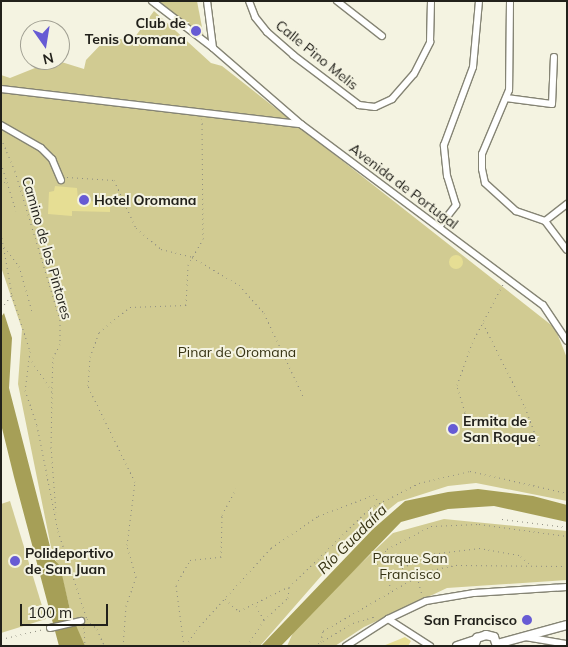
<!DOCTYPE html>
<meta charset="utf-8">
<style>
body{margin:0}
#map{position:relative;width:568px;height:647px;overflow:hidden;background:#f4f3e1;font-family:Mulish,sans-serif}
div>[style]{position:absolute}
.green>*{inset:0;background:#d1cb92}
.water>*{inset:0;background:#a69f57}
.building>*{inset:0;background:#e6de94}
.round{border-radius:50%}
.path>*{height:1px;margin-top:-0.5px;transform-origin:0;background:repeating-linear-gradient(90deg,#8e8d81 0 1px,transparent 0 5px)}
.roads{filter:drop-shadow(1px 0 #858474) drop-shadow(-1px 0 #858474) drop-shadow(0 1px #858474) drop-shadow(0 -1px #858474)}
.minor>*{height:6px;margin:-3px;padding:0 3px;transform-origin:3px;border-radius:3px;background:#fff}
.major>*{height:8px;margin:-4px;padding:0 4px;transform-origin:4px;border-radius:4px;background:#fff}
.dots>*{width:14px;height:14px;translate:-50% -50%;box-sizing:border-box;border:2px solid #f4f3e1;border-radius:50%}
span{translate:-50% -50%;white-space:nowrap;text-align:center;line-height:1.15;-webkit-text-stroke:4px #f4f3e1;paint-order:stroke}
.poi-label{font-size:14px;color:#22211b;font-weight:700}
.right{translate:-100% -50%;text-align:right}
.left{translate:0 -50%;text-align:left}
.street-label{font-size:14px;color:#22211b}
.park-label{font-size:14px;color:#363313}
.water-label{font-size:15px;color:#343010;font-style:italic}
.frame{position:absolute;inset:0;border:2px solid #22211b;pointer-events:none}
.north{position:absolute;left:20px;top:20px;width:50px;height:50px;box-sizing:border-box;background:#f4f3e1;border:1px solid #a09f92;border-radius:50%;rotate:167deg;font-size:14px;font-weight:700;line-height:20px;text-align:center;color:#22211b}
.north::after{content:'';display:block;margin:auto;width:18px;height:22px;background:#675bd4;clip-path:polygon(50% 0,100% 100%,50% 72%,0 100%)}
.scale{position:absolute;left:20px;top:604px;width:88px;height:22px;box-sizing:border-box;border:2px solid #22211b;border-top:0;padding-left:6px;font-size:15px;line-height:18px;white-space:nowrap;color:#22211b;-webkit-text-stroke:4px #f4f3e1;paint-order:stroke}
</style>
<div id="map">
<div class="green">
<div style="clip-path:polygon(150px 1px,197px 1px,205px 43px)"></div>
<div style="clip-path:polygon(154px 11px,211px 63px,222px 66px,555px 328px,567px 358px,567px 501px,476px 483px,448px 486px,398px 502px,368px 526px,336px 559px,260px 646px,79px 646px,62px 577px,51px 547px,18px 384px,22px 329px,1px 267px,1px 75px,10px 78px,55px 60px,84px 69px,86px 60px,108px 37px,132px 41px)"></div>
<div style="clip-path:polygon(10px 501px,46px 619px,1px 633px,1px 504px)"></div>
<div style="clip-path:polygon(444px 519px,567px 531px,567px 580px,447px 588px,364px 627px,335px 646px,287px 646px,297px 624px,393px 533px)"></div>
</div>
<div class="water">
<div style="clip-path:polygon(4px 313px,12px 338px,9px 388px,53px 558px,60px 566px,71px 614px,85px 646px,59px 646px,14px 477px,1px 424px,1px 317px)"></div>
<div style="clip-path:polygon(478px 489px,533px 496px,567px 505px,567px 522px,494px 506px,448px 509px,401px 522px,281px 646px,261px 646px,373px 529px,405px 501px,448px 492px)"></div>
</div>
<div class="building">
<div style="clip-path:polygon(55px 186px,77px 188px,78px 200px,110px 203px,110px 212px,72px 211px,72px 216px,48px 214px,49px 192px,54px 191px)"></div>
<div class="round" style="left:449px;top:255px;width:14px;height:14px"></div>
<div style="clip-path:polygon(405px 637px,411px 641px,408px 646px,383px 646px)"></div>
</div>
<div class="path">
<div style="left:1px;top:138px;width:36px;rotate:67deg"></div>
<div style="left:15px;top:171px;width:156px;rotate:73.2deg"></div>
<div style="left:60px;top:320px;width:24px;rotate:90deg"></div>
<div style="left:60px;top:344px;width:15px;rotate:118deg"></div>
<div style="left:53px;top:357px;width:35px;rotate:92deg"></div>
<div style="left:52px;top:392px;width:55px;rotate:91deg"></div>
<div style="left:51px;top:447px;width:65px;rotate:85.6deg"></div>
<div style="left:1px;top:163px;width:50px;rotate:72.6deg"></div>
<div style="left:67px;top:177px;width:47px;rotate:3.7deg"></div>
<div style="left:114px;top:180px;width:53px;rotate:65.4deg"></div>
<div style="left:136px;top:228px;width:33px;rotate:40deg"></div>
<div style="left:161px;top:249px;width:32px;rotate:14deg"></div>
<div style="left:192px;top:257px;width:55px;rotate:30.8deg"></div>
<div style="left:239px;top:285px;width:38px;rotate:48deg"></div>
<div style="left:264px;top:313px;width:94px;rotate:64.8deg"></div>
<div style="left:1px;top:178px;width:8px;rotate:45deg"></div>
<div style="left:1px;top:233px;width:63px;rotate:79.9deg"></div>
<div style="left:12px;top:295px;width:59px;rotate:72.2deg"></div>
<div style="left:30px;top:351px;width:39px;rotate:97deg"></div>
<div style="left:25px;top:390px;width:37px;rotate:71deg"></div>
<div style="left:37px;top:425px;width:108px;rotate:78.8deg"></div>
<div style="left:58px;top:531px;width:93px;rotate:71.8deg"></div>
<div style="left:87px;top:619px;width:14px;rotate:45deg"></div>
<div style="left:97px;top:629px;width:15px;rotate:67deg"></div>
<div style="left:103px;top:643px;width:9px;rotate:21deg"></div>
<div style="left:4px;top:247px;width:24px;rotate:52deg"></div>
<div style="left:19px;top:266px;width:47px;rotate:73.9deg"></div>
<div style="left:1px;top:308px;width:17px;rotate:-50deg"></div>
<div style="left:483px;top:323px;width:94px;rotate:63.4deg"></div>
<div style="left:525px;top:407px;width:43px;rotate:69.4deg"></div>
<div style="left:29px;top:357px;width:41px;rotate:55.9deg"></div>
<div style="left:464px;top:423px;width:11px;rotate:-85deg"></div>
<div style="left:465px;top:412px;width:28px;rotate:-107deg"></div>
<div style="left:457px;top:385px;width:45px;rotate:-70.3deg"></div>
<div style="left:472px;top:343px;width:69px;rotate:-62.3deg"></div>
<div style="left:502px;top:519px;width:65px;rotate:7deg"></div>
<div style="left:529px;top:563px;width:13px;rotate:-141deg"></div>
<div style="left:519px;top:555px;width:40px;rotate:-170deg"></div>
<div style="left:480px;top:548px;width:50px;rotate:173.2deg"></div>
<div style="left:430px;top:554px;width:51px;rotate:153.4deg"></div>
<div style="left:384px;top:577px;width:15px;rotate:-118deg"></div>
<div style="left:377px;top:564px;width:18px;rotate:-56deg"></div>
<div style="left:387px;top:549px;width:50px;rotate:-27.6deg"></div>
<div style="left:431px;top:526px;width:48px;rotate:-2.4deg"></div>
<div style="left:479px;top:524px;width:89px;rotate:7.8deg"></div>
<div style="left:389px;top:575px;width:15px;rotate:86deg"></div>
<div style="left:417px;top:577px;width:19px;rotate:74deg"></div>
<div style="left:225px;top:599px;width:18px;rotate:41deg"></div>
<div style="left:239px;top:611px;width:55px;rotate:-26.1deg"></div>
<div style="left:256px;top:606px;width:16px;rotate:60deg"></div>
<div style="left:84px;top:627px;width:19px;rotate:87deg"></div>
<div style="left:1px;top:639px;width:44px;rotate:-13.1deg"></div>
<div style="left:321px;top:642px;width:11px;rotate:-80deg"></div>
<div style="left:323px;top:631px;width:120px;rotate:-30deg"></div>
<div style="left:427px;top:571px;width:30px;rotate:-12deg"></div>
<div style="left:456px;top:565px;width:111px;rotate:0.5deg"></div>
<div style="left:123px;top:646px;width:40px;rotate:-85.7deg"></div>
<div style="left:126px;top:606px;width:31px;rotate:-71deg"></div>
<div style="left:136px;top:577px;width:33px;rotate:-106deg"></div>
<div style="left:127px;top:545px;width:64px;rotate:-82.8deg"></div>
<div style="left:135px;top:482px;width:107px;rotate:-116.1deg"></div>
<div style="left:88px;top:386px;width:29px;rotate:-86deg"></div>
<div style="left:90px;top:357px;width:27px;rotate:-70deg"></div>
<div style="left:99px;top:332px;width:40px;rotate:-39deg"></div>
<div style="left:130px;top:307px;width:56px;rotate:-2deg"></div>
<div style="left:186px;top:305px;width:40px;rotate:-87.1deg"></div>
<div style="left:188px;top:265px;width:30px;rotate:-60deg"></div>
<div style="left:203px;top:239px;width:120px;rotate:-90.5deg"></div>
<div style="left:184px;top:646px;width:62px;rotate:-97.5deg"></div>
<div style="left:176px;top:585px;width:29px;rotate:-61deg"></div>
<div style="left:190px;top:560px;width:31px;rotate:-6deg"></div>
<div style="left:221px;top:557px;width:42px;rotate:-88.6deg"></div>
<div style="left:222px;top:515px;width:30px;rotate:-62deg"></div>
<div style="left:186px;top:646px;width:19px;rotate:-58deg"></div>
<div style="left:196px;top:630px;width:111px;rotate:-47.6deg"></div>
<div style="left:271px;top:548px;width:57px;rotate:-34.2deg"></div>
<div style="left:318px;top:516px;width:59px;rotate:-20.9deg"></div>
<div style="left:373px;top:495px;width:11px;rotate:49deg"></div>
<div style="left:247px;top:646px;width:31px;rotate:-57deg"></div>
<div style="left:264px;top:620px;width:33px;rotate:-43deg"></div>
<div style="left:288px;top:598px;width:11px;rotate:-85deg"></div>
<div style="left:289px;top:587px;width:113px;rotate:-44.3deg"></div>
<div style="left:370px;top:508px;width:55px;rotate:-27deg"></div>
<div style="left:419px;top:483px;width:52px;rotate:-13.2deg"></div>
<div style="left:470px;top:471px;width:99px;rotate:12.8deg"></div>
<div style="left:314px;top:646px;width:45px;rotate:-30.5deg"></div>
<div style="left:353px;top:623px;width:21px;rotate:-17deg"></div>
<div style="left:373px;top:617px;width:5px;rotate:37deg"></div>
</div>
<div class="roads">
<div class="minor">
<div style="left:152px;top:1px;width:77px;rotate:37.6deg"></div>
<div style="left:213px;top:48px;width:118px;rotate:40.9deg"></div>
<div style="left:302px;top:125px;width:301px;rotate:36.8deg"></div>
<div style="left:543px;top:305px;width:43px;rotate:56.3deg"></div>
<div style="left:207px;top:1px;width:47px;rotate:82.7deg"></div>
<div style="left:249px;top:1px;width:17px;rotate:69deg"></div>
<div style="left:255px;top:17px;width:19px;rotate:51deg"></div>
<div style="left:267px;top:32px;width:35px;rotate:41deg"></div>
<div style="left:293px;top:55px;width:83px;rotate:37.1deg"></div>
<div style="left:359px;top:105px;width:16px;rotate:7deg"></div>
<div style="left:375px;top:107px;width:19px;rotate:-25deg"></div>
<div style="left:392px;top:99px;width:33px;rotate:-49deg"></div>
<div style="left:414px;top:74px;width:36px;rotate:-63deg"></div>
<div style="left:430px;top:42px;width:41px;rotate:-88.6deg"></div>
<div style="left:337px;top:1px;width:57px;rotate:37.9deg"></div>
<div style="left:510px;top:1px;width:89px;rotate:90.6deg"></div>
<div style="left:509px;top:90px;width:69px;rotate:112.9deg"></div>
<div style="left:482px;top:154px;width:15px;rotate:90deg"></div>
<div style="left:482px;top:169px;width:14px;rotate:78deg"></div>
<div style="left:485px;top:183px;width:42px;rotate:42.1deg"></div>
<div style="left:516px;top:211px;width:31px;rotate:19deg"></div>
<div style="left:1px;top:89px;width:302px;rotate:6.7deg"></div>
<div style="left:506px;top:98px;width:46px;rotate:7.4deg"></div>
<div style="left:552px;top:104px;width:47px;rotate:-87.6deg"></div>
<div style="left:1px;top:125px;width:46px;rotate:29.9deg"></div>
<div style="left:41px;top:148px;width:16px;rotate:45deg"></div>
<div style="left:52px;top:159px;width:23px;rotate:67deg"></div>
<div style="left:545px;top:221px;width:36px;rotate:53deg"></div>
<div style="left:545px;top:221px;width:28px;rotate:-38deg"></div>
<div style="left:439px;top:227px;width:28px;rotate:-52deg"></div>
<div style="left:456px;top:205px;width:30px;rotate:-107deg"></div>
<div style="left:447px;top:176px;width:31px;rotate:-96deg"></div>
<div style="left:444px;top:145px;width:83px;rotate:-69.6deg"></div>
<div style="left:473px;top:67px;width:66px;rotate:-84.8deg"></div>
<div style="left:388px;top:619px;width:50px;rotate:32.7deg"></div>
<div style="left:50px;top:628px;width:32px;rotate:-13deg"></div>
<div style="left:525px;top:637px;width:43px;rotate:9.5deg"></div>
<div style="left:346px;top:646px;width:50px;rotate:-32.7deg"></div>
<div style="left:388px;top:619px;width:42px;rotate:-25.3deg"></div>
<div style="left:426px;top:601px;width:49px;rotate:-9.5deg"></div>
<div style="left:474px;top:593px;width:93px;rotate:-3.7deg"></div>
</div>
<div class="major">
<div style="left:497px;top:644px;width:73px;rotate:-15.2deg"></div>
<div style="left:457px;top:646px;width:19px;rotate:-18deg"></div>
<div style="left:474px;top:646px;width:9px;rotate:-69deg"></div>
<div style="left:477px;top:638px;width:9px;rotate:-18deg"></div>
<div style="left:486px;top:635px;width:8px;rotate:14deg"></div>
<div style="left:494px;top:637px;width:9px;rotate:72deg"></div>
</div>
</div>
<div class="dots">
<div style="left:196px;top:31px;background:#675bd4"></div>
<div style="left:84px;top:200px;background:#675bd4"></div>
<div style="left:453px;top:429px;background:#675bd4"></div>
<div style="left:15px;top:561px;background:#675bd4"></div>
<div style="left:527px;top:620px;background:#675bd4"></div>
</div>
<div class="poi-label">
<span class="right" style="left:186px;top:31px">Club de<br>Tenis Oromana</span>
<span class="left" style="left:94px;top:200px">Hotel Oromana</span>
<span class="left" style="left:463px;top:429px">Ermita de<br>San Roque</span>
<span class="left" style="left:25px;top:561px">Polideportivo<br>de San Juan</span>
<span class="right" style="left:517px;top:620px">San Francisco</span>
</div>
<div class="street-label">
<span style="left:317px;top:55px;rotate:39deg">Calle Pino Melis</span>
<span style="left:404px;top:186px;rotate:37deg">Avenida de Portugal</span>
<span style="left:47px;top:248px;rotate:74deg">Camino de los Pintores</span>
</div>
<div class="park-label">
<span style="left:237px;top:352px">Pinar de Oromana</span>
<span style="left:410px;top:566px">Parque San<br>Francisco</span>
</div>
<div class="water-label">
<span style="left:352px;top:539px;rotate:-45deg">Río Guadaíra</span>
</div>
<div class="frame"></div>
<div class="north">N</div>
<div class="scale">100 m</div>
</div>
